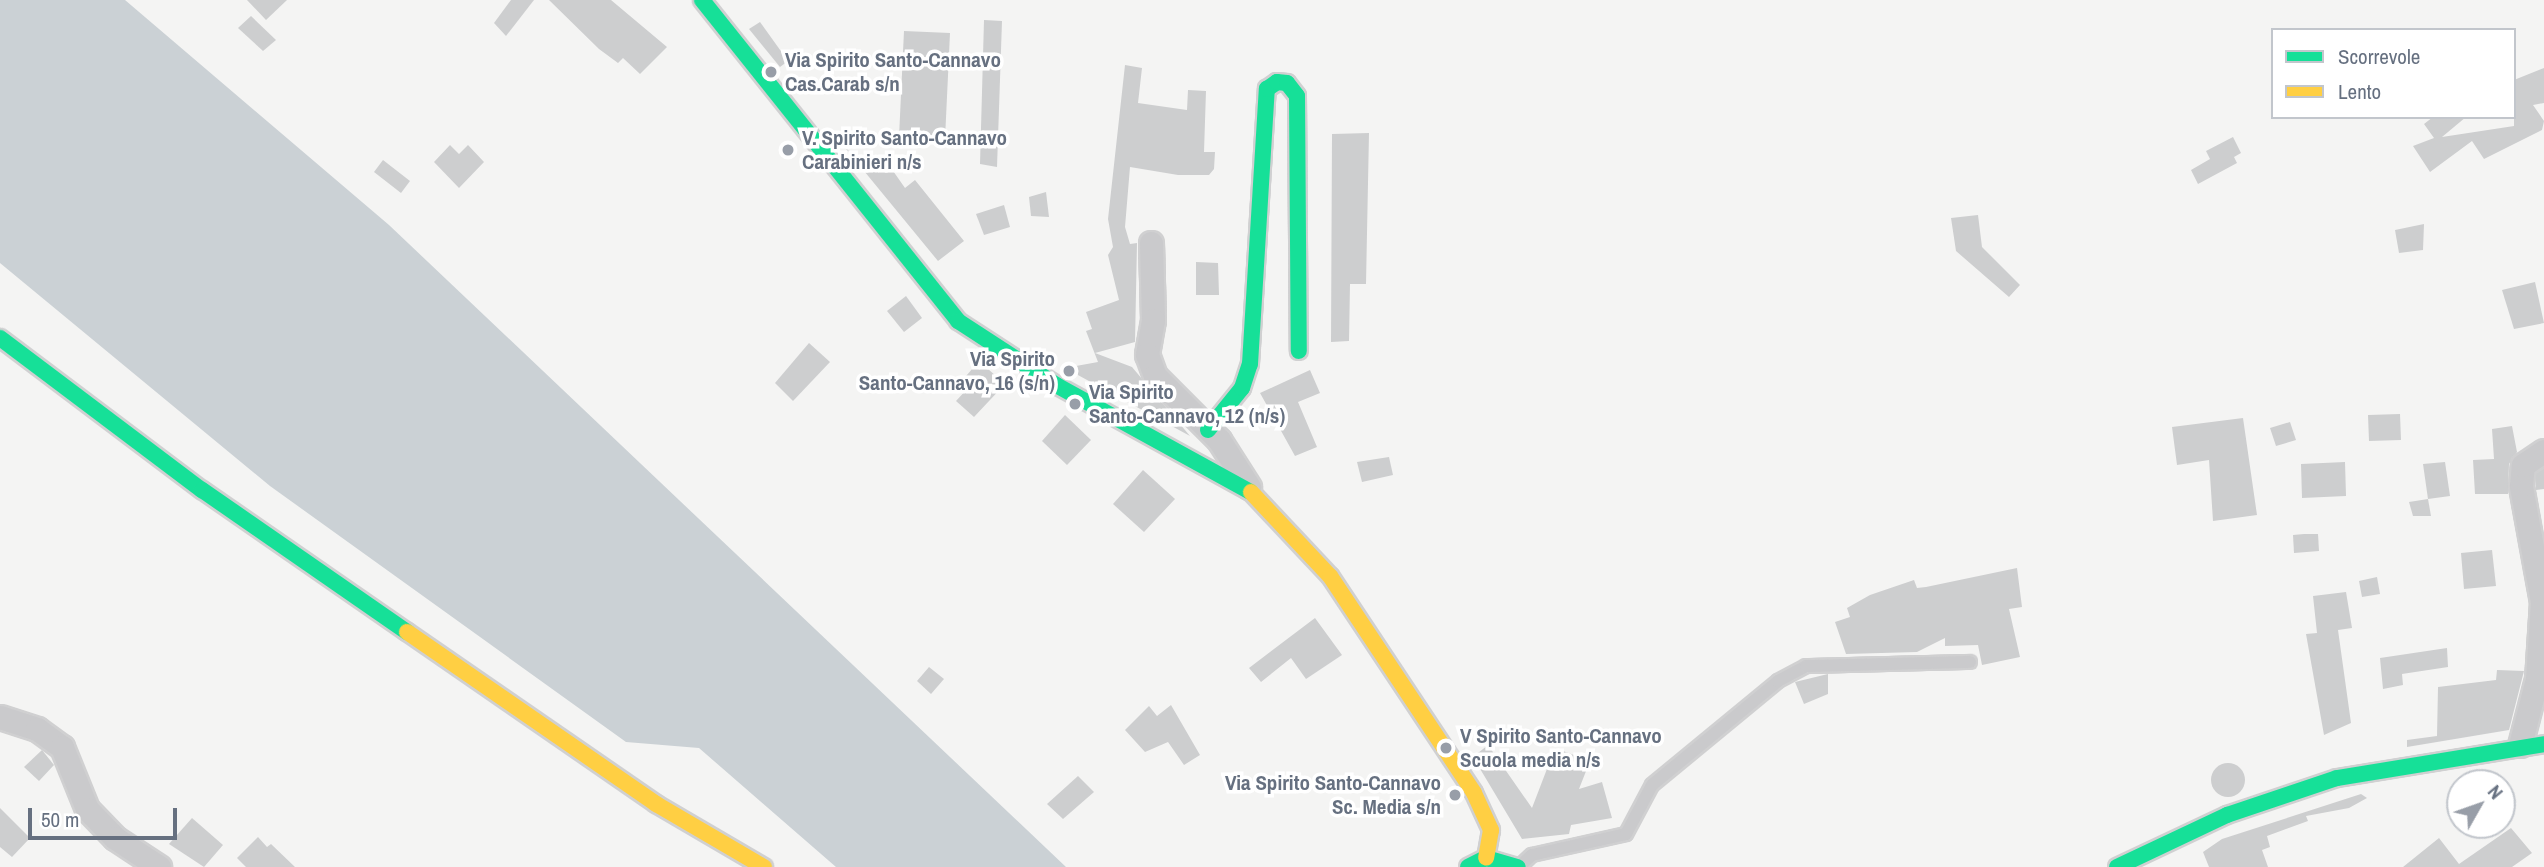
<!DOCTYPE html>
<style>
body{margin:0}
#map{position:relative;width:2544px;height:867px;overflow:hidden;background:#f4f4f3;font-family:"Archivo Narrow",sans-serif}
div>[style]{position:absolute}
.water>*{inset:0;background:#cbd1d5}
.building>*{inset:0;background:#cdcecf}
.round{border-radius:50%}
.roads{filter:drop-shadow(2px 0 #d0d0d1) drop-shadow(-2px 0 #d0d0d1) drop-shadow(0 2px #d0d0d1) drop-shadow(0 -2px #d0d0d1)}
.lane>*{height:12px;margin:-6px;padding:0 6px;transform-origin:6px;border-radius:6px;background:#cacacc}
.street>*{height:23px;margin:-11.5px;padding:0 11.5px;transform-origin:11.5px;border-radius:11.5px;background:#cacacc}
.fast>*{height:16px;margin:-8px;padding:0 8px;transform-origin:8px;border-radius:8px;background:#16e098}
.slow>*{height:16px;margin:-8px;padding:0 8px;transform-origin:8px;border-radius:8px;background:#ffcf43}
.dots>*{width:19px;height:19px;translate:-50% -50%;box-sizing:border-box;border:4px solid #fff;border-radius:50%}
span{translate:-50% -50%;white-space:nowrap;text-align:center;line-height:1.15;-webkit-text-stroke:7px #fff;paint-order:stroke}
.poi-label{font-size:21px;color:#667080;font-weight:700}
.left{translate:0 -50%;text-align:left}
.right{translate:-100% -50%;text-align:right}
.legend{position:absolute;left:2271px;top:28px;width:245px;height:91px;box-sizing:border-box;background:#fff;border:2px solid #c2c6cc;margin:0;padding:9px 12px;list-style:none;font-size:21px;color:#667080}
.legend li{display:flex;align-items:center;gap:14px;height:35px}
.legend b{width:35px;border:2px solid #c2c6cc}
.north{position:absolute;left:2446px;top:769px;width:70px;height:70px;box-sizing:border-box;background:#fff;border:2px solid #c2c6cc;border-radius:50%;rotate:50deg;font-size:19px;font-weight:700;line-height:28px;text-align:center;color:#667080}
.north::after{content:'';display:block;margin:auto;width:24px;height:32px;background:#989ea8;clip-path:polygon(50% 0,100% 100%,50% 72%,0 100%)}
.scale{position:absolute;left:28px;top:808px;width:149px;height:32px;box-sizing:border-box;border:4px solid #667080;border-top:0;padding-left:9px;font-size:21px;line-height:24px;white-space:nowrap;color:#667080;-webkit-text-stroke:5px #fff;paint-order:stroke}
</style>
<div id="map">
<div class="water">
<div style="clip-path:polygon(0 0,125px 0,389px 225px,1066px 867px,836px 867px,699px 748px,626px 742px,270px 486px,0 263px)"></div>
</div>
<div class="building">
<div style="clip-path:polygon(247px 0,287px 0,266px 20px)"></div>
<div style="clip-path:polygon(511px 0,534px 0,506px 36px,494px 23px)"></div>
<div style="clip-path:polygon(549px 0,611px 0,667px 47px,640px 74px,623px 58px,618px 63px,599px 49px)"></div>
<div style="clip-path:polygon(251px 16px,276px 40px,263px 51px,238px 28px)"></div>
<div style="clip-path:polygon(984px 20px,1002px 21px,997px 167px,980px 164px)"></div>
<div style="clip-path:polygon(760px 22px,788px 61px,780px 67px,749px 29px)"></div>
<div style="clip-path:polygon(904px 31px,950px 33px,945px 139px,899px 137px)"></div>
<div style="clip-path:polygon(1125px 65px,1142px 68px,1138px 103px,1187px 110px,1188px 90px,1206px 91px,1204px 152px,1215px 152px,1214px 169px,1209px 175px,1178px 175px,1130px 167px,1125px 227px,1130px 244px,1137px 243px,1135px 342px,1095px 353px,1132px 367px,1190px 436px,1065px 368px,1098px 362px,1086px 331px,1092px 329px,1086px 312px,1119px 300px,1108px 255px,1113px 247px,1108px 219px)"></div>
<div style="clip-path:polygon(2544px 68px,2544px 103px,2533px 105px,2544px 121px,2542px 130px,2484px 159px,2472px 141px,2430px 172px,2413px 146px,2434px 138px,2424px 124px,2433px 117px,2466px 117px,2442px 137px,2514px 126px,2514px 80px)"></div>
<div style="clip-path:polygon(1369px 133px,1366px 284px,1350px 284px,1349px 341px,1331px 342px,1332px 134px)"></div>
<div style="clip-path:polygon(2233px 137px,2241px 153px,2234px 157px,2237px 163px,2198px 184px,2191px 170px,2210px 159px,2206px 151px)"></div>
<div style="clip-path:polygon(450px 145px,459px 154px,468px 145px,484px 162px,459px 188px,434px 162px)"></div>
<div style="clip-path:polygon(846px 149px,867px 159px,867px 169px,891px 168px,905px 188px,915px 180px,964px 241px,938px 261px)"></div>
<div style="clip-path:polygon(383px 160px,410px 181px,401px 193px,374px 172px)"></div>
<div style="clip-path:polygon(1046px 192px,1049px 217px,1031px 216px,1029px 197px)"></div>
<div style="clip-path:polygon(1004px 205px,1010px 227px,984px 235px,976px 214px)"></div>
<div style="clip-path:polygon(1978px 215px,1982px 247px,2020px 285px,2009px 297px,1956px 251px,1951px 218px)"></div>
<div style="clip-path:polygon(2424px 224px,2423px 250px,2399px 253px,2395px 230px)"></div>
<div style="clip-path:polygon(1196px 262px,1218px 263px,1219px 295px,1196px 295px)"></div>
<div style="clip-path:polygon(2535px 282px,2544px 323px,2514px 329px,2502px 290px)"></div>
<div style="clip-path:polygon(906px 296px,922px 318px,904px 332px,887px 311px)"></div>
<div style="clip-path:polygon(809px 343px,830px 362px,793px 401px,775px 383px)"></div>
<div style="clip-path:polygon(979px 361px,1005px 384px,974px 417px,956px 401px,967px 389px,960px 383px)"></div>
<div style="clip-path:polygon(1310px 370px,1320px 393px,1298px 402px,1317px 447px,1295px 456px,1260px 393px)"></div>
<div style="clip-path:polygon(2400px 414px,2401px 440px,2369px 441px,2368px 415px)"></div>
<div style="clip-path:polygon(1065px 415px,1091px 440px,1067px 465px,1042px 441px)"></div>
<div style="clip-path:polygon(2243px 418px,2257px 515px,2213px 521px,2209px 460px,2177px 465px,2172px 427px)"></div>
<div style="clip-path:polygon(2290px 422px,2296px 440px,2276px 446px,2270px 428px)"></div>
<div style="clip-path:polygon(2512px 426px,2517px 452px,2509px 464px,2508px 494px,2475px 494px,2473px 460px,2494px 459px,2492px 429px)"></div>
<div style="clip-path:polygon(1389px 457px,1393px 475px,1362px 482px,1357px 462px)"></div>
<div style="clip-path:polygon(2345px 462px,2346px 496px,2302px 498px,2301px 464px)"></div>
<div style="clip-path:polygon(2445px 462px,2450px 496px,2428px 499px,2423px 464px)"></div>
<div style="clip-path:polygon(2544px 468px,2544px 489px,2536px 490px,2536px 473px)"></div>
<div style="clip-path:polygon(1143px 470px,1175px 499px,1144px 532px,1113px 504px)"></div>
<div style="clip-path:polygon(2428px 499px,2431px 516px,2413px 516px,2409px 502px)"></div>
<div style="clip-path:polygon(2304px 534px,2318px 534px,2319px 551px,2294px 553px,2293px 535px)"></div>
<div style="clip-path:polygon(2492px 550px,2496px 586px,2464px 589px,2461px 553px)"></div>
<div style="clip-path:polygon(2017px 568px,2022px 607px,2009px 609px,2020px 657px,1982px 665px,1978px 645px,1945px 646px,1945px 638px,1917px 652px,1846px 654px,1835px 622px,1850px 617px,1847px 608px,1870px 595px,1914px 580px,1917px 588px,1926px 587px)"></div>
<div style="clip-path:polygon(2377px 577px,2380px 594px,2362px 597px,2359px 581px)"></div>
<div style="clip-path:polygon(2346px 592px,2352px 628px,2338px 630px,2351px 723px,2324px 735px,2306px 634px,2317px 633px,2313px 596px)"></div>
<div style="clip-path:polygon(1315px 618px,1342px 655px,1306px 679px,1291px 658px,1261px 682px,1249px 668px)"></div>
<div style="clip-path:polygon(2447px 648px,2448px 667px,2402px 674px,2403px 685px,2383px 689px,2380px 658px)"></div>
<div style="clip-path:polygon(929px 667px,944px 679px,931px 694px,917px 681px)"></div>
<div style="clip-path:polygon(2497px 670px,2524px 671px,2509px 730px,2407px 747px,2407px 740px,2437px 736px,2438px 687px,2496px 680px)"></div>
<div style="clip-path:polygon(1828px 674px,1828px 694px,1804px 704px,1795px 682px)"></div>
<div style="clip-path:polygon(1171px 705px,1200px 755px,1184px 765px,1168px 742px,1145px 752px,1125px 730px,1149px 706px,1157px 716px)"></div>
<div style="clip-path:polygon(1488px 745px,1532px 808px,1555px 748px,1590px 761px,1579px 789px,1602px 782px,1612px 818px,1571px 825px,1569px 834px,1522px 839px,1473px 757px)"></div>
<div style="clip-path:polygon(42px 750px,54px 765px,39px 781px,24px 767px)"></div>
<div class="round" style="left:2211px;top:763px;width:34px;height:34px"></div>
<div style="clip-path:polygon(1078px 776px,1094px 792px,1063px 819px,1047px 804px)"></div>
<div style="clip-path:polygon(2361px 794px,2367px 798px,2349px 808px,2306px 816px,2308px 821px,2267px 836px,2270px 847px,2262px 850px,2268px 867px,2209px 867px,2203px 852px,2222px 839px)"></div>
<div style="clip-path:polygon(0 808px,30px 838px,12px 857px,0 847px)"></div>
<div style="clip-path:polygon(192px 818px,223px 845px,204px 867px,169px 844px)"></div>
<div style="clip-path:polygon(2511px 828px,2532px 853px,2512px 867px,2403px 867px,2439px 838px,2459px 864px)"></div>
<div style="clip-path:polygon(258px 837px,267px 847px,271px 844px,295px 867px,246px 867px,237px 858px)"></div>
</div>
<div class="roads">
<div class="lane">
<div style="left:1519px;top:867px;width:18px;rotate:-43deg"></div>
<div style="left:1532px;top:855px;width:96px;rotate:-12.6deg"></div>
<div style="left:1626px;top:834px;width:55px;rotate:-62deg"></div>
<div style="left:1652px;top:785px;width:163px;rotate:-39.5deg"></div>
<div style="left:1778px;top:681px;width:32px;rotate:-28deg"></div>
<div style="left:1806px;top:666px;width:164px;rotate:-1.4deg"></div>
</div>
<div class="street">
<div style="left:1151px;top:243px;width:77px;rotate:88.5deg"></div>
<div style="left:1153px;top:320px;width:35px;rotate:100deg"></div>
<div style="left:1147px;top:354px;width:23px;rotate:70deg"></div>
<div style="left:1155px;top:376px;width:91px;rotate:45deg"></div>
<div style="left:1219px;top:440px;width:56px;rotate:57.4deg"></div>
<div style="left:0;top:717px;width:39px;rotate:18deg"></div>
<div style="left:37px;top:729px;width:31px;rotate:36deg"></div>
<div style="left:62px;top:747px;width:67px;rotate:68deg"></div>
<div style="left:87px;top:809px;width:40px;rotate:46deg"></div>
<div style="left:115px;top:838px;width:53px;rotate:33.4deg"></div>
<div style="left:2520px;top:745px;width:68px;rotate:-75.6deg"></div>
<div style="left:2537px;top:679px;width:77px;rotate:-86.3deg"></div>
<div style="left:2542px;top:602px;width:118px;rotate:-100.3deg"></div>
<div style="left:2521px;top:486px;width:21px;rotate:-85deg"></div>
<div style="left:2523px;top:465px;width:25px;rotate:-34deg"></div>
</div>
<div class="fast">
<div style="left:702px;top:0;width:411px;rotate:51.4deg"></div>
<div style="left:958px;top:321px;width:117px;rotate:33.1deg"></div>
<div style="left:1056px;top:385px;width:222px;rotate:28.8deg"></div>
<div style="left:0;top:338px;width:253px;rotate:37deg"></div>
<div style="left:202px;top:490px;width:249px;rotate:34.7deg"></div>
<div style="left:1208px;top:430px;width:54px;rotate:-51deg"></div>
<div style="left:1242px;top:388px;width:25px;rotate:-72deg"></div>
<div style="left:1250px;top:364px;width:276px;rotate:-86.5deg"></div>
<div style="left:1267px;top:89px;width:12px;rotate:-35deg"></div>
<div style="left:1277px;top:82px;width:10px;rotate:6deg"></div>
<div style="left:1287px;top:83px;width:16px;rotate:52deg"></div>
<div style="left:1297px;top:96px;width:255px;rotate:89.6deg"></div>
<div style="left:1468px;top:867px;width:20px;rotate:-27deg"></div>
<div style="left:1486px;top:858px;width:33px;rotate:16deg"></div>
<div style="left:2117px;top:867px;width:122px;rotate:-25.3deg"></div>
<div style="left:2227px;top:815px;width:116px;rotate:-18.6deg"></div>
<div style="left:2337px;top:778px;width:210px;rotate:-9.3deg"></div>
</div>
<div class="slow">
<div style="left:1251px;top:492px;width:115px;rotate:46.8deg"></div>
<div style="left:1330px;top:576px;width:260px;rotate:56.4deg"></div>
<div style="left:1474px;top:793px;width:41px;rotate:65.3deg"></div>
<div style="left:1491px;top:830px;width:28px;rotate:100deg"></div>
<div style="left:407px;top:632px;width:303px;rotate:34.6deg"></div>
<div style="left:656px;top:804px;width:125px;rotate:30.3deg"></div>
</div>
</div>
<div class="dots">
<div style="left:771px;top:72px;background:#989ea8"></div>
<div style="left:788px;top:150px;background:#989ea8"></div>
<div style="left:1069px;top:371px;background:#989ea8"></div>
<div style="left:1075px;top:404px;background:#989ea8"></div>
<div style="left:1446px;top:748px;background:#989ea8"></div>
<div style="left:1455px;top:795px;background:#989ea8"></div>
</div>
<div class="poi-label">
<span class="left" style="left:785px;top:72px">Via Spirito Santo-Cannavo<br>Cas.Carab s/n</span>
<span class="left" style="left:802px;top:150px">V. Spirito Santo-Cannavo<br>Carabinieri n/s</span>
<span class="right" style="left:1055px;top:371px">Via Spirito<br>Santo-Cannavo, 16 (s/n)</span>
<span class="left" style="left:1089px;top:404px">Via Spirito<br>Santo-Cannavo, 12 (n/s)</span>
<span class="left" style="left:1460px;top:748px">V Spirito Santo-Cannavo<br>Scuola media n/s</span>
<span class="right" style="left:1441px;top:795px">Via Spirito Santo-Cannavo<br>Sc. Media s/n</span>
</div>
<ul class="legend">
<li><b style="height:9px;background:#16e098"></b>Scorrevole</li>
<li><b style="height:9px;background:#ffcf43"></b>Lento</li>
</ul>
<div class="north">N</div>
<div class="scale">50 m</div>
</div>
